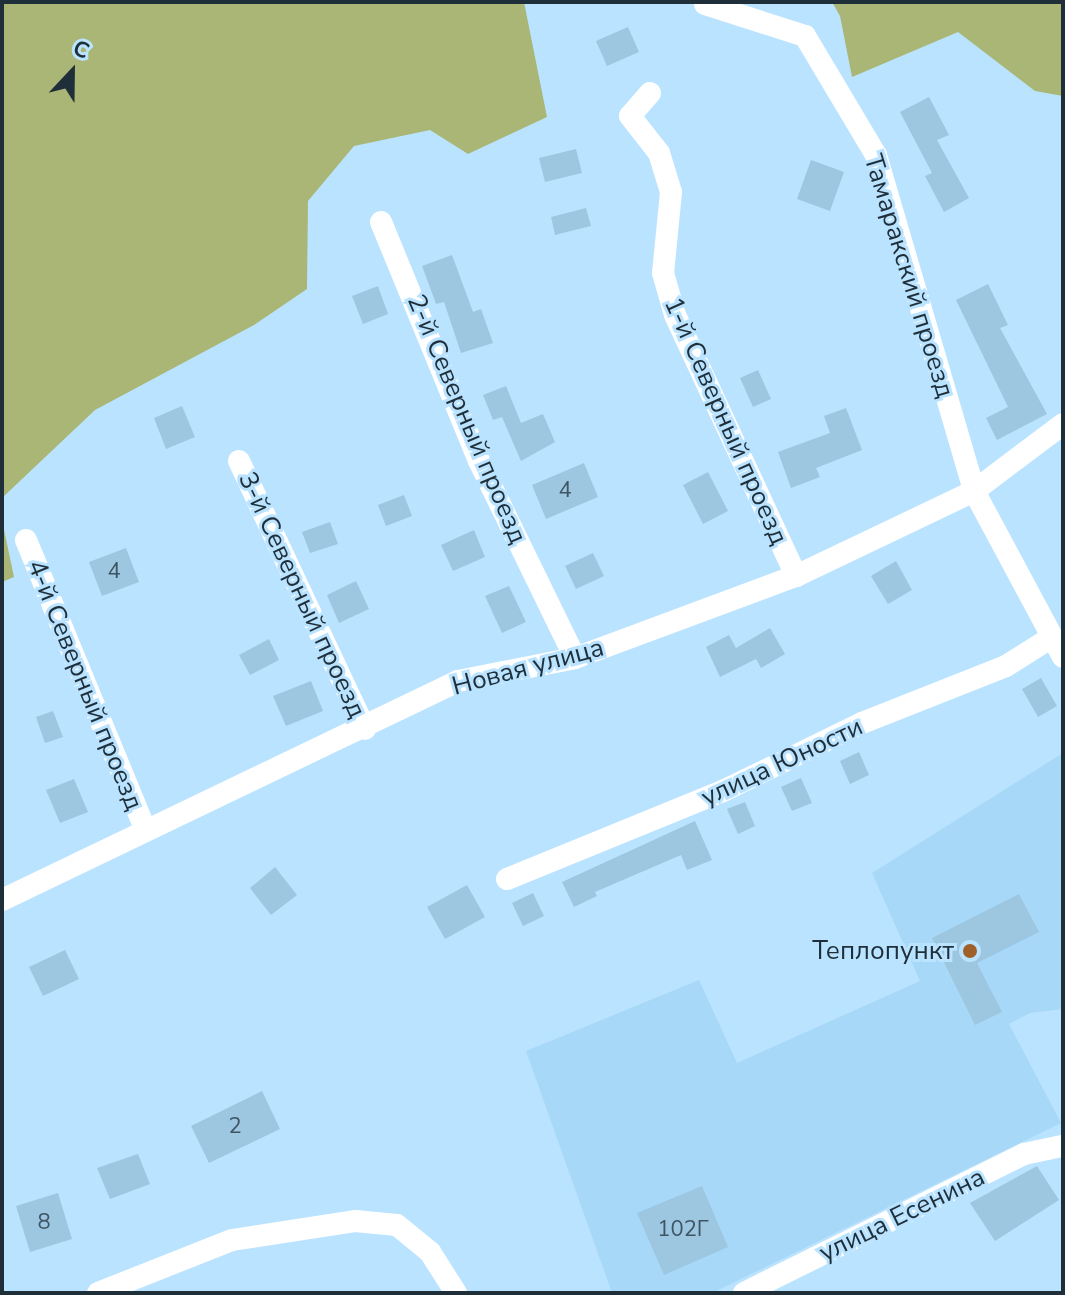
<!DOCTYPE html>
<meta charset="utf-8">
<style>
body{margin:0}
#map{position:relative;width:1065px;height:1295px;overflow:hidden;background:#bae3ff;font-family:"Nunito Sans",sans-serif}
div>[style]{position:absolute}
.built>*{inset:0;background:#a7d8f7}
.forest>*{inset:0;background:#a9b676}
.building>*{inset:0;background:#9dc6e1}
.street>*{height:22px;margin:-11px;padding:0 11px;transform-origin:11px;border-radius:11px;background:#fff}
.dots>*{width:22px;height:22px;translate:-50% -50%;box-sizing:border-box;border:4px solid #bae3ff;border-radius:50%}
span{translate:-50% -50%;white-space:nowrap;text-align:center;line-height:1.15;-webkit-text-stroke:6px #bae3ff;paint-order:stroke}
.number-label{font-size:22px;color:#3e5564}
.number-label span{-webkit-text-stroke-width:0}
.street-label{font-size:26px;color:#1f2f3a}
.poi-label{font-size:26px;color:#1f2f3a}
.right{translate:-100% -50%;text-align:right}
.frame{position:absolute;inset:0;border:4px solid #1f2f3a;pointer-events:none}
.north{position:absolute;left:32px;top:32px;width:80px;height:80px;-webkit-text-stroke:6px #bae3ff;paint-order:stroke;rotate:22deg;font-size:22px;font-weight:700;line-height:32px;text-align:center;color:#1f2f3a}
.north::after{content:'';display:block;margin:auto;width:28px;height:36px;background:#1f2f3a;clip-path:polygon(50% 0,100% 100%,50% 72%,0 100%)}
</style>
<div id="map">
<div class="built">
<div style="clip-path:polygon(1063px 753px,1063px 1009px,1030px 1013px,1009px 1024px,1061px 1123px,712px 1293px,612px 1293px,526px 1051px,699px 980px,737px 1063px,920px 981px,872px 873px)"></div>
</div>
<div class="forest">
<div style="clip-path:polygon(2px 2px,524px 2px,547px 117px,468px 154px,430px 130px,354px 146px,308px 201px,307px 289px,254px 325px,95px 410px,2px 498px)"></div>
<div style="clip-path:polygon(832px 2px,1063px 2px,1063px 96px,1035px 91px,958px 32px,852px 77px,840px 16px)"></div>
<div style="clip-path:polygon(2px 520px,14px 577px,2px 582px)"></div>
</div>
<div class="building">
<div style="clip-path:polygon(628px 27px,639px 52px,607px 66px,596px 41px)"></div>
<div style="clip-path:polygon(929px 97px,949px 135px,937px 140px,969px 198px,944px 212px,925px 176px,932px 173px,900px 112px)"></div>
<div style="clip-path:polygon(576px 149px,582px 173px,545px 182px,539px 158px)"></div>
<div style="clip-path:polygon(811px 160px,844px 172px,830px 211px,797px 199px)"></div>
<div style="clip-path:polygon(586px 208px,591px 226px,555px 235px,551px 217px)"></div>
<div style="clip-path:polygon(452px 255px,473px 312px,481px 309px,493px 343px,461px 353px,444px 302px,436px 304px,422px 266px)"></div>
<div style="clip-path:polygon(988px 284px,1008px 325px,1000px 328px,1047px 414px,997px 440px,986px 418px,1008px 407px,956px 300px)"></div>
<div style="clip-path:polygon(378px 286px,388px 314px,363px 324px,352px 296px)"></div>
<div style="clip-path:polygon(758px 370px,771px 399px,753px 407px,740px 378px)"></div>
<div style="clip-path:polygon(506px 386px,521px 423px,543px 414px,555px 442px,521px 461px,502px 417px,493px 420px,483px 395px)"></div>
<div style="clip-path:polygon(182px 406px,195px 437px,166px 449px,154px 418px)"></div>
<div style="clip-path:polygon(846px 408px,862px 450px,816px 468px,820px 477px,791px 488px,778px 452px,830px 433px,824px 416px)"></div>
<div style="clip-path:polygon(584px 463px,598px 497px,546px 519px,532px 485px)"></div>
<div style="clip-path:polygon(708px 472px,728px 511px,703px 524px,683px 485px)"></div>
<div style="clip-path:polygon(404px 495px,412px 516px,386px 526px,378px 505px)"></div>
<div style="clip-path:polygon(330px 522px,338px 544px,310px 553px,302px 532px)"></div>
<div style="clip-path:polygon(474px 530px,485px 557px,453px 571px,441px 545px)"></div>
<div style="clip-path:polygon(126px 548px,139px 582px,102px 596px,89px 562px)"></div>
<div style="clip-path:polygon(593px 553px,604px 576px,576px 589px,565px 566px)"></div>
<div style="clip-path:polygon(896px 561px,912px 590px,888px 604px,871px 576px)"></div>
<div style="clip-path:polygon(356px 581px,369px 609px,339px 623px,327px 595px)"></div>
<div style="clip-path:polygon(509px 586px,526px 622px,502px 633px,485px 596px)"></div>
<div style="clip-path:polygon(770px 628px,785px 654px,761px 668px,756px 659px,720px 677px,706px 647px,729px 635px,736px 648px)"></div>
<div style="clip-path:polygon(269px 639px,279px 660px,250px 675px,239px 655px)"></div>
<div style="clip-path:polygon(1041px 678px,1057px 706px,1038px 717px,1022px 689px)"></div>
<div style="clip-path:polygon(311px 681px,323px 711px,286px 726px,273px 696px)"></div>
<div style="clip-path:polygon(53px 711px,63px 737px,45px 743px,36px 717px)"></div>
<div style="clip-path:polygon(859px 752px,869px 775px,850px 784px,840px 761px)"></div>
<div style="clip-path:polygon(801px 778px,812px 803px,792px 811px,781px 787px)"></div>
<div style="clip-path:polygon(74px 779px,88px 812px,60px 823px,46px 790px)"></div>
<div style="clip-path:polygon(745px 802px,755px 826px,738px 834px,727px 809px)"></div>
<div style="clip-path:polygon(695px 821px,712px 860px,687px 870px,681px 855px,595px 892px,597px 896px,574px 907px,562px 882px)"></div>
<div style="clip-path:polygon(275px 867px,297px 895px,271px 915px,250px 888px)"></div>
<div style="clip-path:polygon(467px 885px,485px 917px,445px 939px,427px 907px)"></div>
<div style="clip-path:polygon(533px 893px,544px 916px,523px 926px,512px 903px)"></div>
<div style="clip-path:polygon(1019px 894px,1039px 932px,977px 963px,1002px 1012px,975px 1025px,932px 938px)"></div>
<div style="clip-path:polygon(65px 950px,79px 979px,43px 996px,29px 967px)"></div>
<div style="clip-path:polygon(262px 1091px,280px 1129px,209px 1163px,191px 1126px)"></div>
<div style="clip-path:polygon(138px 1154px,150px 1184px,110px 1199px,97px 1168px)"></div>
<div style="clip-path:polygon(1037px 1166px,1059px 1200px,995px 1241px,970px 1203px)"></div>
<div style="clip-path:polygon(702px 1186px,728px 1247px,664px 1275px,637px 1213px)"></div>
<div style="clip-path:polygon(58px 1193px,72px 1239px,30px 1252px,16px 1206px)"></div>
</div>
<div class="street">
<div style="left:705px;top:4px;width:105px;rotate:17.7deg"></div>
<div style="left:805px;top:36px;width:139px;rotate:59.2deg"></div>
<div style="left:876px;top:155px;width:350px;rotate:73.7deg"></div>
<div style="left:974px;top:491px;width:188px;rotate:61.8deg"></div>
<div style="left:650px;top:93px;width:30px;rotate:131deg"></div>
<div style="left:630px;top:116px;width:47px;rotate:51.9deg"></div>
<div style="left:659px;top:153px;width:41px;rotate:72.9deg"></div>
<div style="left:671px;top:192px;width:81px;rotate:95.6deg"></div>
<div style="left:663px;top:273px;width:44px;rotate:74.1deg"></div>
<div style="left:675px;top:315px;width:288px;rotate:65.1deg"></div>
<div style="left:381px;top:222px;width:258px;rotate:67.7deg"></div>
<div style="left:479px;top:461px;width:219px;rotate:64deg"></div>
<div style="left:239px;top:461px;width:296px;rotate:64.8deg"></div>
<div style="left:26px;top:540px;width:313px;rotate:67.6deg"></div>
<div style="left:507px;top:879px;width:233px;rotate:-22.2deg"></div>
<div style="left:723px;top:791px;width:155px;rotate:-26.1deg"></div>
<div style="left:862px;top:723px;width:155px;rotate:-21.6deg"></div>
<div style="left:1006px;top:666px;width:54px;rotate:-32.2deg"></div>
<div style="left:2px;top:900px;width:506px;rotate:-25.65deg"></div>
<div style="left:458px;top:681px;width:119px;rotate:-11.1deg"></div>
<div style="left:575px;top:658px;width:236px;rotate:-20.4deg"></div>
<div style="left:796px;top:576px;width:197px;rotate:-25.5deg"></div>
<div style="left:974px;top:491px;width:111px;rotate:-37deg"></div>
<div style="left:98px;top:1293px;width:144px;rotate:-21.6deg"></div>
<div style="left:232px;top:1240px;width:124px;rotate:-8.8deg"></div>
<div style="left:355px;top:1221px;width:42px;rotate:5.4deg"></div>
<div style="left:397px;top:1225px;width:43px;rotate:39.3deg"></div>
<div style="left:430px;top:1252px;width:49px;rotate:57.6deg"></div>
<div style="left:744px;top:1293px;width:313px;rotate:-26.4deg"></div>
<div style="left:1024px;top:1154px;width:40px;rotate:-12deg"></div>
</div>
<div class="dots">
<div style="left:970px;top:951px;background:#a06029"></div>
</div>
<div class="number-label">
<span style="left:565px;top:491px">4</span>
<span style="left:114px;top:572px">4</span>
<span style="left:235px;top:1127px">2</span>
<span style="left:44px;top:1223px">8</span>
<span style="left:683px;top:1230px">102Г</span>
</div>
<div class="street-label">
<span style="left:909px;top:276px;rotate:73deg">Тамаракский проезд</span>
<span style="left:467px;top:419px;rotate:67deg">2-й Северный проезд</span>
<span style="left:726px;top:421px;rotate:66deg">1-й Северный проезд</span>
<span style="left:302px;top:595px;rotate:65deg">3-й Северный проезд</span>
<span style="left:528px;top:667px;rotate:-15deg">Новая улица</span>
<span style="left:85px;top:685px;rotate:68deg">4-й Северный проезд</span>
<span style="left:782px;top:762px;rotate:-25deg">улица Юности</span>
<span style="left:902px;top:1215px;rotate:-26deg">улица Есенина</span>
</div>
<div class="poi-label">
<span class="right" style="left:954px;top:951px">Теплопункт</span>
</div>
<div class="frame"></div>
<div class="north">С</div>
</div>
